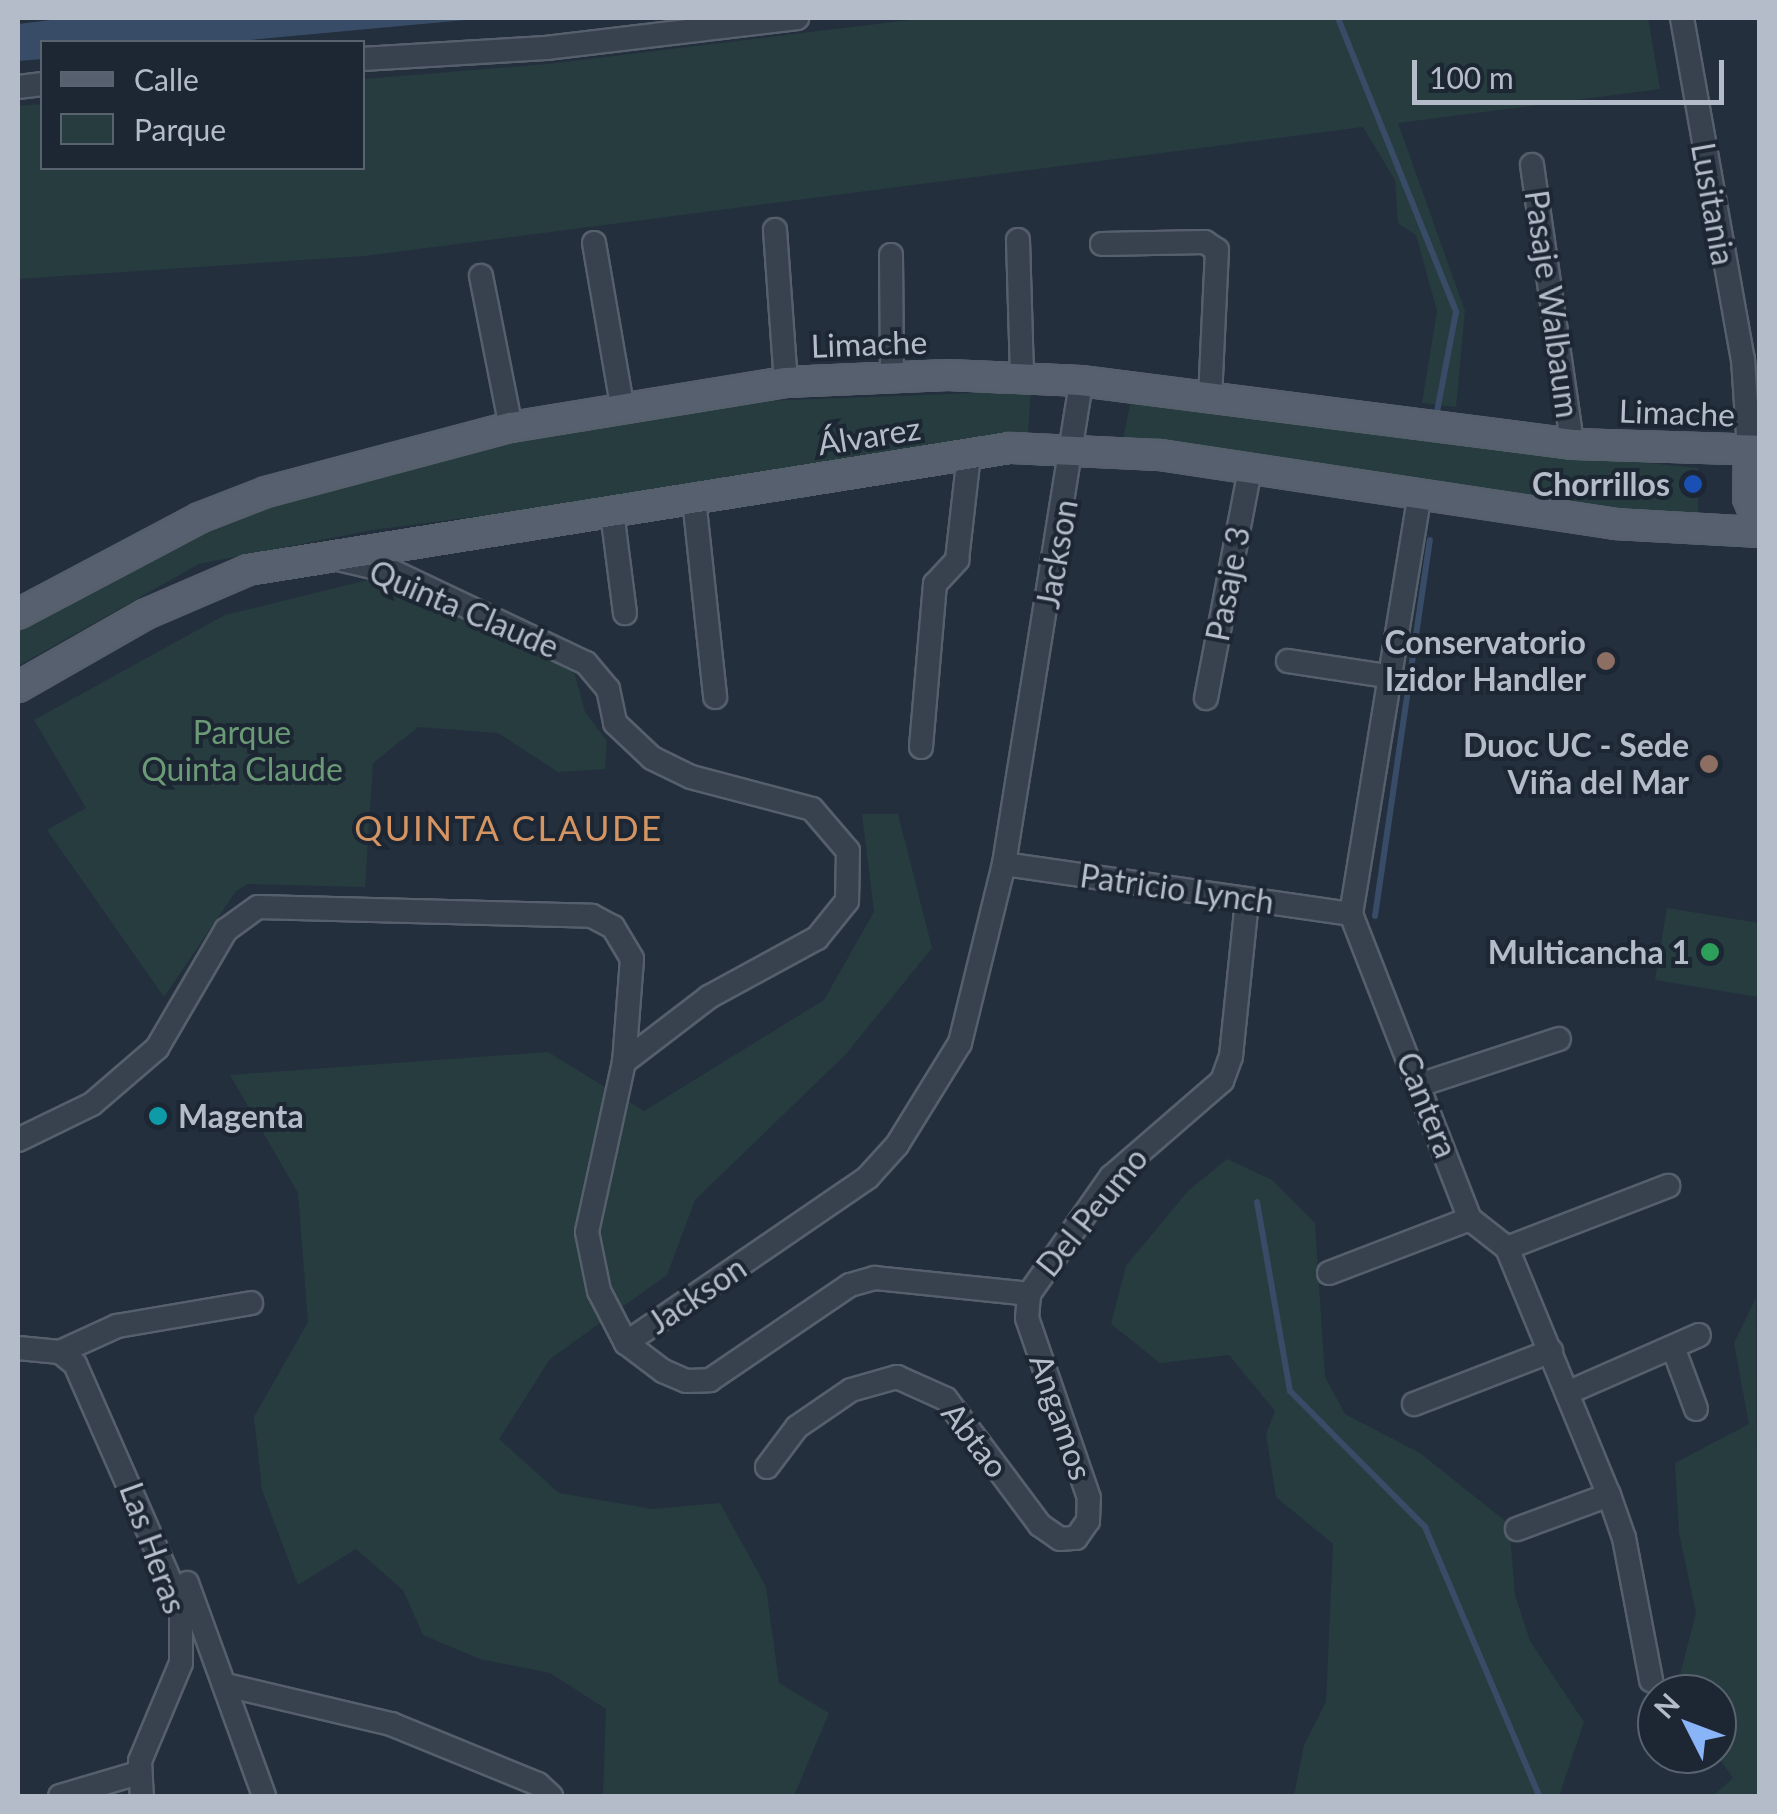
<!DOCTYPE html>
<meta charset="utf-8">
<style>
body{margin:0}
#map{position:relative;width:1777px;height:1814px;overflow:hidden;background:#242f3e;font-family:Lato,sans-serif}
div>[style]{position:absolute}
.green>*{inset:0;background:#263c3f}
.water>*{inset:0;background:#394c67}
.stream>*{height:6px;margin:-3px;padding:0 3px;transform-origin:3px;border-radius:3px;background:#394c67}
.roads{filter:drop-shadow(2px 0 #565f6c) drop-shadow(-2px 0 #565f6c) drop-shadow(0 2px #565f6c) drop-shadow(0 -2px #565f6c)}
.minor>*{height:22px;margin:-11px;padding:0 11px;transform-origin:11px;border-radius:11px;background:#38414e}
.major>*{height:28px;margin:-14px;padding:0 14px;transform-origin:14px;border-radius:14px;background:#56606e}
.dots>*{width:28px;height:28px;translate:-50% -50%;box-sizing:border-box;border:5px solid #1d2633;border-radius:50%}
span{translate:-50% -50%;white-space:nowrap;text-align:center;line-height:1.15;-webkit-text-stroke:8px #1d2633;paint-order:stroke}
.street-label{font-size:32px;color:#b4bcc9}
.poi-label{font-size:32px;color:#b4bcc9;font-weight:700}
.right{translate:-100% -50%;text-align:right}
.left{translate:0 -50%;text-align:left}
.park-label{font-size:32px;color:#6b9a76}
.neighbourhood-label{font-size:35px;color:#d59563;letter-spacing:2.5px}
.frame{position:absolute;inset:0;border:20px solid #b4bcc9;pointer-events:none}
.legend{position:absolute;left:40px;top:40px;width:325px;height:130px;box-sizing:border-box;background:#1d2633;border:2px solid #59626f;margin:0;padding:12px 18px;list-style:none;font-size:30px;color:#b4bcc9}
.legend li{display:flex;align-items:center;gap:20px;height:50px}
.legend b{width:50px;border:2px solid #59626f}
.north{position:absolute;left:1637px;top:1674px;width:100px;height:100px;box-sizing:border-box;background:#1d2633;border:2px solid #59626f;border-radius:50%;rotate:312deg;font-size:28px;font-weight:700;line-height:40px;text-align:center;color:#b4bcc9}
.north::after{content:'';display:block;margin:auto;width:35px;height:45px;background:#8ab4f8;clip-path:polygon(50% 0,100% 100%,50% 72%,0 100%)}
.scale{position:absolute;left:1412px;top:60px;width:312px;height:45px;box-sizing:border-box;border:5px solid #b4bcc9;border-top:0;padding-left:12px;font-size:30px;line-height:35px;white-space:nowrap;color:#b4bcc9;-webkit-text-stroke:8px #1d2633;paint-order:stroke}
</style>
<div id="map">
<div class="green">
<div style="clip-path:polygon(926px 18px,1648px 18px,1660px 89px,1398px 123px,1465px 311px,1456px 407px,1422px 403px,1437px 311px,1416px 235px,1398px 223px,1395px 180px,1363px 127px,364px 256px,18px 279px,18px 106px,42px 104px,42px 168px,362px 168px,363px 79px,548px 64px)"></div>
<div style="clip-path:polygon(1031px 391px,1028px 434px,707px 487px,372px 530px,199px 564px,18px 666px,18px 629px,173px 539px,261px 505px,653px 405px)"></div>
<div style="clip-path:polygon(1131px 399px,1438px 442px,1698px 468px,1698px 517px,1428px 490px,1123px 440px)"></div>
<div style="clip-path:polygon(368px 580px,390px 581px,430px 607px,504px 629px,564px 662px,575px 675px,585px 712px,607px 741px,605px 769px,558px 772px,498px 733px,418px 727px,373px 763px,365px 887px,248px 884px,236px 891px,164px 997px,47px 830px,86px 808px,34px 720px,225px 615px)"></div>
<div style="clip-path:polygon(862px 814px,898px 814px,932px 948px,846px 1054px,695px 1200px,667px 1275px,550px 1359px,499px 1439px,559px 1493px,652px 1509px,720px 1503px,766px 1587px,779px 1683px,829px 1713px,794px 1796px,603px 1796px,606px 1709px,550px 1673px,480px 1659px,423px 1635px,403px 1590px,356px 1549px,298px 1585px,262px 1490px,254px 1417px,308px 1322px,298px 1193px,230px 1075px,548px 1052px,644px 1111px,824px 1000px,874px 912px)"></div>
<div style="clip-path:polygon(1667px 908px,1759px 923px,1758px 997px,1655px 980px)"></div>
<div style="clip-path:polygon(1227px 1159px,1272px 1180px,1315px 1223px,1325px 1377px,1345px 1414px,1420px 1453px,1509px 1524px,1515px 1595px,1530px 1641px,1584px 1722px,1559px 1796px,1294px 1796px,1304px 1745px,1326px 1702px,1333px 1544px,1276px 1497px,1266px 1434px,1275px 1411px,1229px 1355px,1160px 1363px,1111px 1324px,1126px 1266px,1188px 1191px)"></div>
<div style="clip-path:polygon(1756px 1298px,1759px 1796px,1713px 1796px,1733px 1778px,1716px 1754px,1717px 1694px,1675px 1694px,1696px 1613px,1679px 1533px,1675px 1463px,1749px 1424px,1734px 1343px)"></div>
</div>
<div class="water">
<div style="clip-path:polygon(67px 18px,487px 18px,228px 42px,42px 42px,42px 59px,18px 61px,18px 24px)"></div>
</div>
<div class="stream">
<div style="left:1338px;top:18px;width:317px;rotate:68.1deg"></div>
<div style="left:1456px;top:312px;width:102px;rotate:100.8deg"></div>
<div style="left:1375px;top:916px;width:380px;rotate:-81.7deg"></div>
<div style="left:1257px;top:1202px;width:192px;rotate:80.1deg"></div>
<div style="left:1290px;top:1391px;width:192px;rotate:45.2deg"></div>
<div style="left:1425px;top:1527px;width:292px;rotate:67deg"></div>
</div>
<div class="roads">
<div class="minor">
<div style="left:1682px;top:18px;width:346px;rotate:79.9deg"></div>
<div style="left:1743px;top:359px;width:91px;rotate:86.2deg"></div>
<div style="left:362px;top:59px;width:184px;rotate:-3.4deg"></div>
<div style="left:546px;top:48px;width:253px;rotate:-6.8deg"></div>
<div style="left:18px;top:87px;width:24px;rotate:-7deg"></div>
<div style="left:1532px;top:165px;width:282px;rotate:81.8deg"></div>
<div style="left:775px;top:230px;width:152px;rotate:85.9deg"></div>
<div style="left:1018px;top:240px;width:137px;rotate:88.3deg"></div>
<div style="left:594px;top:243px;width:164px;rotate:80.2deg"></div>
<div style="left:1102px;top:244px;width:103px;rotate:-1.1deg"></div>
<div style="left:1205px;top:242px;width:14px;rotate:34deg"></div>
<div style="left:1217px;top:250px;width:146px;rotate:92.7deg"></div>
<div style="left:891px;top:255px;width:122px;rotate:89.5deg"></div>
<div style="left:481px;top:276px;width:154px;rotate:78.8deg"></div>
<div style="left:694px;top:499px;width:199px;rotate:83.9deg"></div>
<div style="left:1419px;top:499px;width:421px;rotate:99.3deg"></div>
<div style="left:1351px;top:914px;width:327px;rotate:68.7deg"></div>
<div style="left:1470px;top:1219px;width:47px;rotate:38.1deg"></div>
<div style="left:1507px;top:1248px;width:267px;rotate:67.6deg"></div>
<div style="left:1609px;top:1495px;width:46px;rotate:70.8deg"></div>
<div style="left:1624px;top:1538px;width:145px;rotate:79.2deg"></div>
<div style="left:612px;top:512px;width:102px;rotate:82.7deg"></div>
<div style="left:338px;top:559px;width:57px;rotate:13.1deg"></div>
<div style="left:394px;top:572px;width:212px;rotate:25.4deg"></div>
<div style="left:586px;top:663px;width:34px;rotate:50deg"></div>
<div style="left:608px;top:689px;width:35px;rotate:78deg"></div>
<div style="left:615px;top:723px;width:51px;rotate:43.4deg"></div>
<div style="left:652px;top:758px;width:43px;rotate:26deg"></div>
<div style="left:691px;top:777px;width:125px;rotate:14.8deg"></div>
<div style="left:812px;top:809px;width:55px;rotate:49.4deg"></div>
<div style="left:848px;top:851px;width:50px;rotate:91.1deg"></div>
<div style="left:847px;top:901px;width:48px;rotate:129deg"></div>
<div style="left:817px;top:938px;width:123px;rotate:151.4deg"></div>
<div style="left:709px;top:997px;width:107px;rotate:142.6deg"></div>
<div style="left:1288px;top:661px;width:106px;rotate:8.7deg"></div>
<div style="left:1206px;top:698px;width:232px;rotate:-79.1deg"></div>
<div style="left:921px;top:747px;width:164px;rotate:-85.1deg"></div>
<div style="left:935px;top:584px;width:33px;rotate:-47deg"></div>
<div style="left:957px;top:560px;width:106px;rotate:-83.5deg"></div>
<div style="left:1004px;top:864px;width:351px;rotate:8.2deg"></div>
<div style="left:1422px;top:1084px;width:144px;rotate:-18.2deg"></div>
<div style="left:18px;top:1140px;width:82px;rotate:-25.9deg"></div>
<div style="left:92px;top:1104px;width:86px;rotate:-40.7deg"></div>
<div style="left:157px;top:1048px;width:137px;rotate:-59.7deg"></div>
<div style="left:226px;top:930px;width:39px;rotate:-36deg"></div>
<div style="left:258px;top:907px;width:334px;rotate:1.5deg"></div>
<div style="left:592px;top:916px;width:24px;rotate:28deg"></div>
<div style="left:613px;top:927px;width:37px;rotate:59deg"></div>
<div style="left:632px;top:959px;width:103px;rotate:94.4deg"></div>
<div style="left:624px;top:1062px;width:174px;rotate:102.3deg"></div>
<div style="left:587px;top:1232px;width:60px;rotate:78.5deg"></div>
<div style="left:599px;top:1291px;width:59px;rotate:62.6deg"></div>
<div style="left:1507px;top:1248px;width:173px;rotate:-21.1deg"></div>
<div style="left:1329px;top:1273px;width:151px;rotate:-21deg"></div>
<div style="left:626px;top:1343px;width:293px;rotate:-34.4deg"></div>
<div style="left:868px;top:1177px;width:43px;rotate:-47.8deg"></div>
<div style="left:897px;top:1145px;width:120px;rotate:-58.3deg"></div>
<div style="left:960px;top:1043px;width:184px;rotate:-76.2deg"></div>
<div style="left:1004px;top:864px;width:489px;rotate:-80.9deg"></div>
<div style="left:626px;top:1343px;width:46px;rotate:37.1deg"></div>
<div style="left:663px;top:1371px;width:25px;rotate:23deg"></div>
<div style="left:686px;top:1381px;width:24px;rotate:-2deg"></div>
<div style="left:710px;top:1380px;width:169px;rotate:-34.2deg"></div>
<div style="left:850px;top:1285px;width:26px;rotate:-16deg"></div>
<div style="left:875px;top:1278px;width:155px;rotate:5.9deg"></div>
<div style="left:1029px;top:1294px;width:143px;rotate:-55deg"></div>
<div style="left:1111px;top:1177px;width:147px;rotate:-40.9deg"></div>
<div style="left:1222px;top:1081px;width:27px;rotate:-70deg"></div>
<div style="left:1231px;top:1056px;width:157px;rotate:-84.1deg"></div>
<div style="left:1673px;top:1347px;width:66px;rotate:69.6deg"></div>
<div style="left:18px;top:1348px;width:42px;rotate:5.4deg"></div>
<div style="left:60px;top:1352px;width:19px;rotate:39deg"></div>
<div style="left:75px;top:1364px;width:263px;rotate:66.3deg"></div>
<div style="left:181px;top:1605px;width:58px;rotate:90deg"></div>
<div style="left:181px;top:1663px;width:106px;rotate:112.7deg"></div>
<div style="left:140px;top:1761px;width:35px;rotate:87deg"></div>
<div style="left:60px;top:1352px;width:63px;rotate:-24.5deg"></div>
<div style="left:117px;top:1326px;width:136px;rotate:-9.7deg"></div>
<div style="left:1567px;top:1393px;width:144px;rotate:-23.7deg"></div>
<div style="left:1414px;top:1404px;width:147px;rotate:-21.1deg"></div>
<div style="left:767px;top:1467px;width:50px;rotate:-53.1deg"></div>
<div style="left:797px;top:1427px;width:65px;rotate:-34.4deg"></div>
<div style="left:851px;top:1390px;width:48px;rotate:-15.8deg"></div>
<div style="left:897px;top:1377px;width:54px;rotate:24.2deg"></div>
<div style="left:946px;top:1399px;width:157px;rotate:53.3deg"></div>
<div style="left:1040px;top:1525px;width:24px;rotate:35deg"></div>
<div style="left:1060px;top:1539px;width:16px;rotate:-4deg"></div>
<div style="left:1076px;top:1538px;width:21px;rotate:-55deg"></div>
<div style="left:1088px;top:1521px;width:23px;rotate:-88deg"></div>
<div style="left:1089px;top:1498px;width:190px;rotate:-109deg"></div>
<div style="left:1027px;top:1318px;width:24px;rotate:-85deg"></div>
<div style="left:1517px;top:1529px;width:98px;rotate:-20.3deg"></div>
<div style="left:187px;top:1583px;width:226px;rotate:70.1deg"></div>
<div style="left:226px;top:1685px;width:170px;rotate:13.3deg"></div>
<div style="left:391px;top:1724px;width:159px;rotate:22.2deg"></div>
<div style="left:538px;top:1784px;width:18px;rotate:43deg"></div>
<div style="left:60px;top:1796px;width:81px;rotate:-16.4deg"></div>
</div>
<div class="major">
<div style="left:1749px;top:450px;width:48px;rotate:91.2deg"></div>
<div style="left:1748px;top:498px;width:32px;rotate:68deg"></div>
<div style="left:18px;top:614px;width:205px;rotate:-27.9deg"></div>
<div style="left:199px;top:518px;width:72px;rotate:-21.2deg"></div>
<div style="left:266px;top:492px;width:253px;rotate:-14.9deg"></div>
<div style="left:511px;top:427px;width:279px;rotate:-9.3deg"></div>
<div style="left:786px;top:382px;width:162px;rotate:-2.5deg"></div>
<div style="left:948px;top:375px;width:133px;rotate:2.6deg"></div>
<div style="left:1081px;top:381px;width:495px;rotate:7.3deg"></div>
<div style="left:1572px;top:444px;width:188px;rotate:1.8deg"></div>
<div style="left:18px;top:687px;width:147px;rotate:-29.7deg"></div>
<div style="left:146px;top:614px;width:111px;rotate:-23.3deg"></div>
<div style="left:248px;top:570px;width:772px;rotate:-9.1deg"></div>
<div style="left:1010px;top:448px;width:150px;rotate:2.7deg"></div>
<div style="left:1160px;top:455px;width:460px;rotate:8.6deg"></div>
<div style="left:1615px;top:524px;width:145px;rotate:3.2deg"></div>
</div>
</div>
<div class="dots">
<div style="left:1693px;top:484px;background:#1a4fb4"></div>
<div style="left:1606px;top:661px;background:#8d6e63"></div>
<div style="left:1709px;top:764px;background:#8d6e63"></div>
<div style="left:1710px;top:952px;background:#2e9e5b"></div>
<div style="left:158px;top:1116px;background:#0f9aa8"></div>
</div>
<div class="street-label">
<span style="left:1713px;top:204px;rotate:80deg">Lusitania</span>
<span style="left:1552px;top:304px;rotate:82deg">Pasaje Walbaum</span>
<span style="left:869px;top:344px;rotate:-2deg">Limache</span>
<span style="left:1677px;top:413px;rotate:2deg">Limache</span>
<span style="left:869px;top:436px;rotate:-9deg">Álvarez</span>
<span style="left:1057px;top:554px;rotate:-80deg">Jackson</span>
<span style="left:1228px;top:584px;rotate:-79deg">Pasaje 3</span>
<span style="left:464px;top:609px;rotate:23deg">Quinta Claude</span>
<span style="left:1177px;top:889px;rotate:8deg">Patricio Lynch</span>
<span style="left:1427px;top:1105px;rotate:68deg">Cantera</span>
<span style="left:1092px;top:1212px;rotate:-51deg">Del Peumo</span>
<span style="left:697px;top:1295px;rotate:-34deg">Jackson</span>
<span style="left:1061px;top:1417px;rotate:71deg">Angamos</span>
<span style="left:975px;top:1440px;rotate:52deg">Abtao</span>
<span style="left:153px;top:1548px;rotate:70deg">Las Heras</span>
</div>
<div class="poi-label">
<span class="right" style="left:1670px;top:484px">Chorrillos</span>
<span class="right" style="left:1586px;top:661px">Conservatorio<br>Izidor Handler</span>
<span class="right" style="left:1689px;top:764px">Duoc UC - Sede<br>Viña del Mar</span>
<span class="right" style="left:1690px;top:952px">Multicancha 1</span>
<span class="left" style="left:178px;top:1116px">Magenta</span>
</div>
<div class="park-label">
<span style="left:242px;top:751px">Parque<br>Quinta Claude</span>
</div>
<div class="neighbourhood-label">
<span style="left:509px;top:827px">QUINTA CLAUDE</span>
</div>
<div class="frame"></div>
<ul class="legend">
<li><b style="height:12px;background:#56606e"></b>Calle</li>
<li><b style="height:28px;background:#263c3f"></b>Parque</li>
</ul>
<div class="north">N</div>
<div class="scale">100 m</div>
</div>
